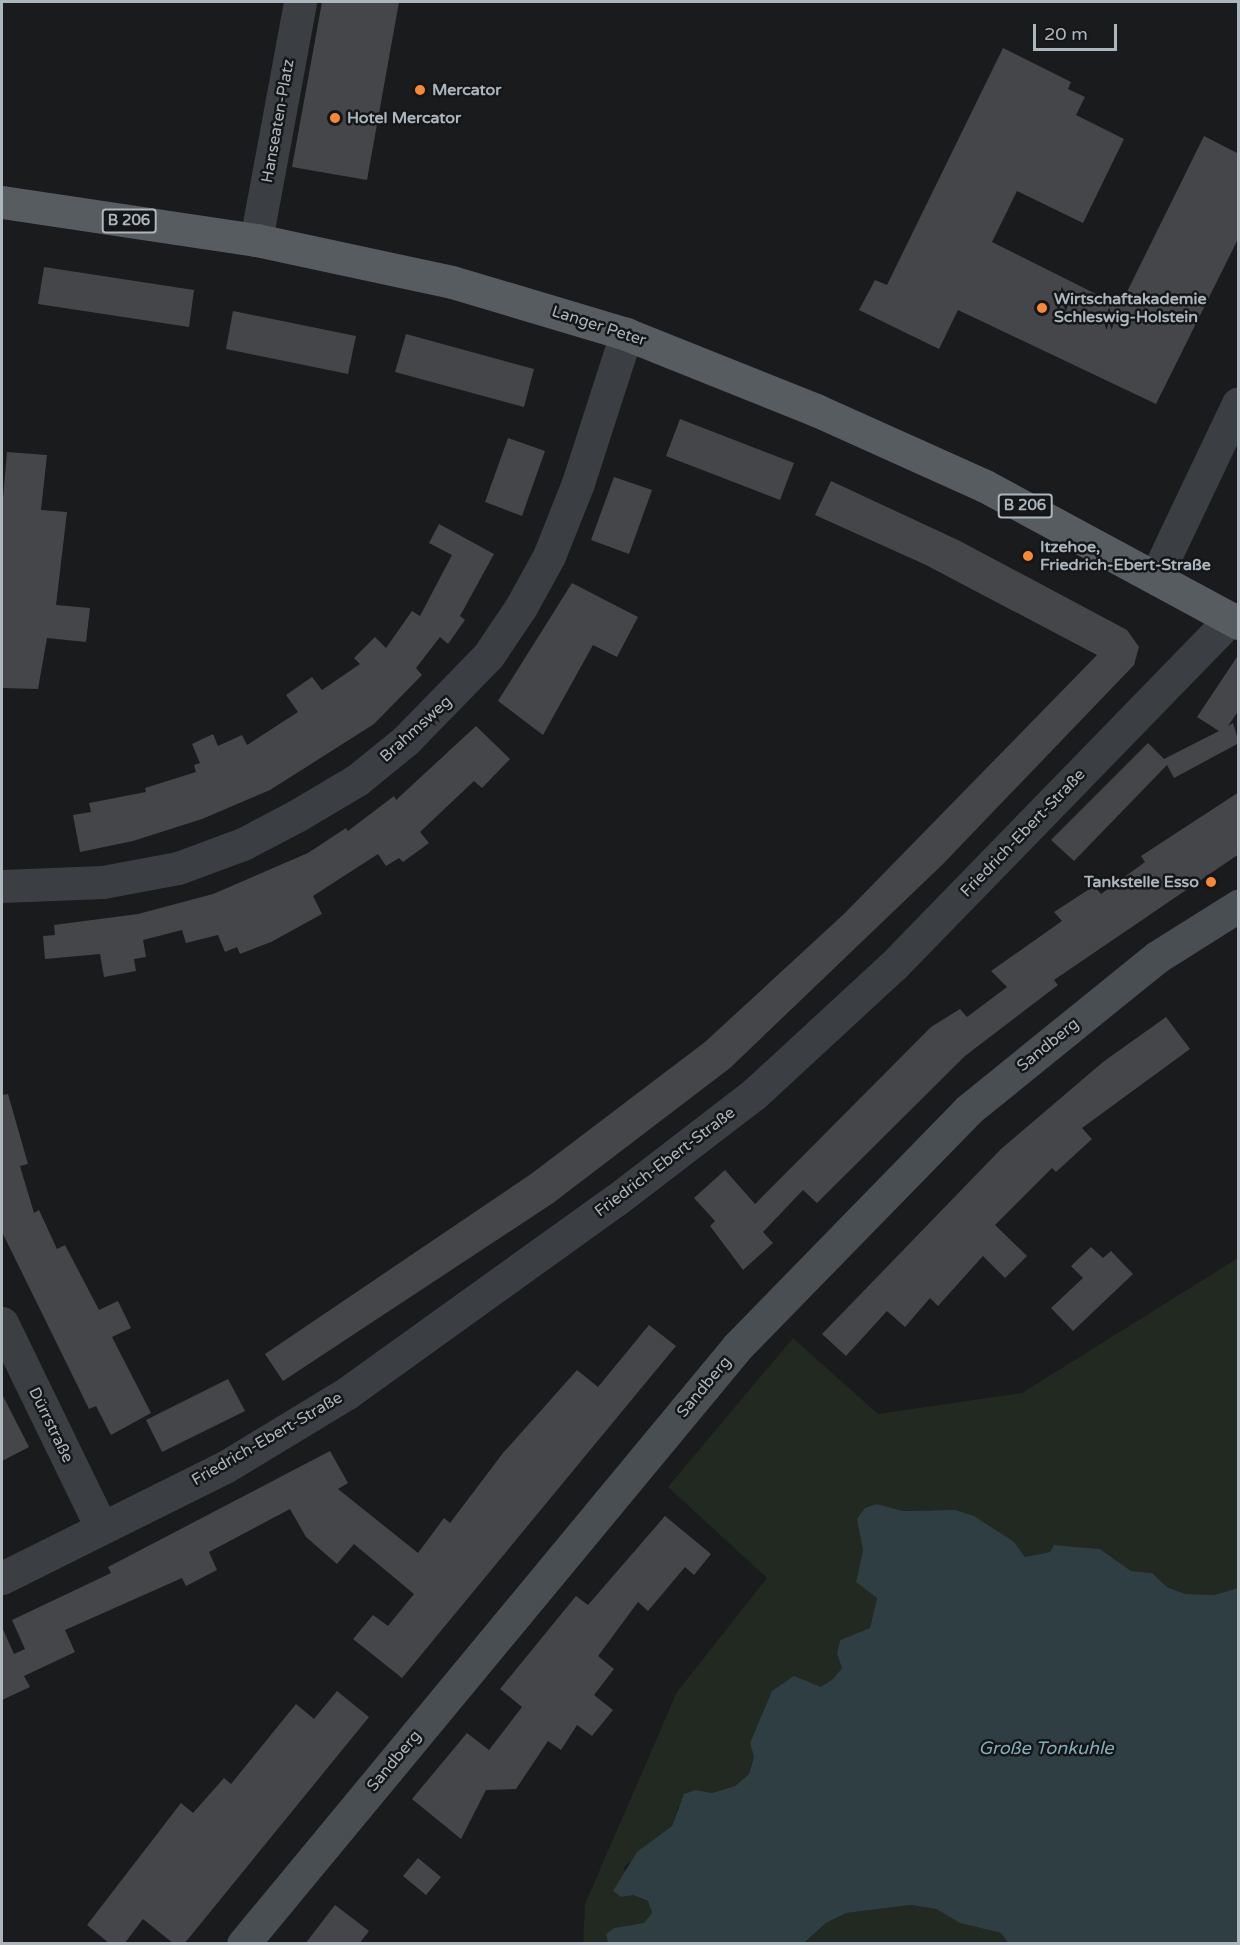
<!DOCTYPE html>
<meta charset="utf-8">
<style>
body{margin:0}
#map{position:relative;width:1240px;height:1945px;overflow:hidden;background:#1a1b1d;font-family:"Varela Round",sans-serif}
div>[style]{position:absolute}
.green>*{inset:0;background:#212920}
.water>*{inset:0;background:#2f3e42}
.building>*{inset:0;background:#44464a}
.street>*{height:33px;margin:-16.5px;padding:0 16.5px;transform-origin:16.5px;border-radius:16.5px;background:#3b3e42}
.secondary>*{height:33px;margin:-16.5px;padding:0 16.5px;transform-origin:16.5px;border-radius:16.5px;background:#494e52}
.primary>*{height:33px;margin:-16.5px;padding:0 16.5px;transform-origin:16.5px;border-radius:16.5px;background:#575c61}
.dots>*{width:16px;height:16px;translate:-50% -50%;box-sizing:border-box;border:3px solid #151618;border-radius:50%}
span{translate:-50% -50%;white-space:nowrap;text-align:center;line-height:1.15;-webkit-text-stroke:5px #151618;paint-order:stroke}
.shield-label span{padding:2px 4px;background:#151618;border:2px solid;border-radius:4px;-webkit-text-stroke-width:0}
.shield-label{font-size:15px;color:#acb6bd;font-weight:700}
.poi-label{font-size:16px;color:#acb6bd;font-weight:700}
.left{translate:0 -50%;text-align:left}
.right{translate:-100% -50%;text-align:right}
.street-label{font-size:16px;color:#acb6bd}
.water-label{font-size:18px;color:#82adb9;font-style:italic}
.frame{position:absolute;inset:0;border:3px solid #acb6bd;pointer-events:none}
.scale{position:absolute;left:1033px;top:24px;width:84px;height:27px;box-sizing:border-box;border:3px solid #acb6bd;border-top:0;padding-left:8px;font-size:18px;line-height:21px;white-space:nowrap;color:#acb6bd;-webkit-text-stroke:4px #151618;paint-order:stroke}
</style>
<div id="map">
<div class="green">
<div style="clip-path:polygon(1238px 1258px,1238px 1588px,1214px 1595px,1185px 1594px,1167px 1587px,1152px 1573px,1131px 1571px,1100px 1549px,1054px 1545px,1050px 1552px,1025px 1557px,1014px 1542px,931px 1510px,903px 1511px,877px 1504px,857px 1519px,863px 1550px,856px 1581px,877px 1598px,870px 1628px,840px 1640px,837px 1654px,842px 1668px,834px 1679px,821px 1687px,811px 1685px,760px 1722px,750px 1743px,754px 1757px,749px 1774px,735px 1786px,712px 1793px,697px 1790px,678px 1807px,672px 1826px,624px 1867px,633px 1895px,648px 1901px,652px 1913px,645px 1923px,614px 1928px,606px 1934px,608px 1943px,583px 1944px,585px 1904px,677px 1692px,767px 1578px,668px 1487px,793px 1338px,878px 1414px,1022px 1393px)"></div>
<div style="clip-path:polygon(911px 1905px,936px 1909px,960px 1923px,1001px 1933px,1008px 1943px,804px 1944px,826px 1923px,846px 1913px)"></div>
</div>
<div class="water">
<div style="clip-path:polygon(877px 1504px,903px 1511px,955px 1510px,974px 1516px,1014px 1542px,1025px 1557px,1050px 1552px,1054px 1545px,1100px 1549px,1131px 1571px,1152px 1573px,1167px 1587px,1185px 1594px,1214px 1595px,1238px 1588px,1238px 1943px,1008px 1943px,1001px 1933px,960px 1923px,936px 1909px,911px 1905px,846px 1913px,826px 1923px,804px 1943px,608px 1943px,606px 1934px,614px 1928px,644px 1923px,652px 1913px,648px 1901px,633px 1895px,621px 1897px,613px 1891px,637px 1852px,672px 1826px,684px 1794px,696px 1790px,712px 1793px,735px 1786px,749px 1774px,754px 1757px,750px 1743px,772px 1691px,794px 1676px,821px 1687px,833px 1679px,842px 1668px,837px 1654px,840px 1640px,870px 1628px,877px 1598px,856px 1582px,863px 1550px,857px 1519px,865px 1508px)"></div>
</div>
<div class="building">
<div style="clip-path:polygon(322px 2px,399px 2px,367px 180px,292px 167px)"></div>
<div style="clip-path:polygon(1003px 48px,1071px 82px,1068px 89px,1085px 97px,1076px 115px,1124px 139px,1083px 223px,1017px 191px,992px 242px,1120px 306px,1204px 136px,1239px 154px,1239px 237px,1156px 404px,958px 310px,939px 349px,859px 310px,875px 280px,887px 285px)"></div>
<div style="clip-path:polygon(44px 267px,194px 290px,189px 327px,38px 304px)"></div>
<div style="clip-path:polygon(233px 311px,356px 336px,348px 374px,226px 349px)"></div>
<div style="clip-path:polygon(406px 334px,534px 369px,524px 407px,395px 372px)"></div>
<div style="clip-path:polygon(680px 419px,794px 463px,780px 500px,666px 456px)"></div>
<div style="clip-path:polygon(508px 438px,545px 451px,522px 516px,485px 502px)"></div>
<div style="clip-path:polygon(7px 452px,47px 455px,41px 510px,67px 512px,56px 605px,90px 608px,86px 642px,47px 638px,38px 689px,2px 688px,2px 509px)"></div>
<div style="clip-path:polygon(614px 477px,652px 490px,629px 554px,591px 540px)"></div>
<div style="clip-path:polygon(831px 481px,960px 541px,1127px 630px,1139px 647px,1134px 665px,943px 864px,730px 1068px,553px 1203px,283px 1381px,265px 1354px,531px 1174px,705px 1042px,845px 913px,1097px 655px,926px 565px,815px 515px)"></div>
<div style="clip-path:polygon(439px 524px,494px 554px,460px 616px,465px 620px,448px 644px,440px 637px,416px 668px,422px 675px,374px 724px,270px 790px,202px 819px,133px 841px,80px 852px,73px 815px,91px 812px,89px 803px,146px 792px,145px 788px,196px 772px,194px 765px,200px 763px,192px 744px,213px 734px,218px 746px,242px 735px,247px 745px,298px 712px,286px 695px,312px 677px,322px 690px,360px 664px,354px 658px,375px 637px,386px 648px,412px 611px,420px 616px,452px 555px,429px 543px)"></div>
<div style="clip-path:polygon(572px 583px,638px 617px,617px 657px,593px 645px,543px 735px,498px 701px)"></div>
<div style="clip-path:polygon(1239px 654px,1239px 710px,1228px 726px,1233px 723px,1239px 743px,1174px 778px,1167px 765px,1074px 861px,1051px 840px,1148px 743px,1164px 759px,1219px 731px,1197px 717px)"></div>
<div style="clip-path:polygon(476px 726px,510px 759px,482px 788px,474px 781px,420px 832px,429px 843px,403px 862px,399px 858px,386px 866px,378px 854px,313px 896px,322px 914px,271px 942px,240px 954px,237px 947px,225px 952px,218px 935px,186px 943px,182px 930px,143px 940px,146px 957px,134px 959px,136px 971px,104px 977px,100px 954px,45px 959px,43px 936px,55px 935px,54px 925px,138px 914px,213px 894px,308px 853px,346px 828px,348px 831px,394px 796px,396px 800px)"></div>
<div style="clip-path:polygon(1239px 792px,1239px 854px,1054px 980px,1058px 985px,965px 1056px,817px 1203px,803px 1190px,763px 1232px,773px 1243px,743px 1270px,710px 1226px,715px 1221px,694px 1198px,725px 1170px,755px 1204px,931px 1027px,960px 1009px,967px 1017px,1007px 987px,991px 971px,1062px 921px,1054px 912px,1094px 886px,1101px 894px,1145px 862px,1141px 856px)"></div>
<div style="clip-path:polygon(1166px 1017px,1190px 1049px,1082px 1128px,1092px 1139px,1056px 1172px,1052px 1168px,995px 1225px,1027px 1256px,1005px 1278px,983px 1256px,938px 1306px,930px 1298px,905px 1327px,887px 1311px,846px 1356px,822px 1334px,1001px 1149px,1103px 1062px)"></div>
<div style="clip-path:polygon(8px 1094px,28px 1164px,20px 1166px,34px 1213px,39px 1210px,57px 1249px,65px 1245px,99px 1310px,118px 1301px,131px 1328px,112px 1337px,151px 1413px,111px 1435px,96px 1406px,89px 1409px,2px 1232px,2px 1095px)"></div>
<div style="clip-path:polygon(1091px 1247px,1103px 1258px,1111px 1251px,1133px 1274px,1073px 1331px,1051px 1308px,1083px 1278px,1071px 1266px)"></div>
<div style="clip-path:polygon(649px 1325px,676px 1346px,402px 1678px,353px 1639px,373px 1615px,388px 1626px,414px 1594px,354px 1544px,337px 1564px,306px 1537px,290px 1509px,209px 1552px,217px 1570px,186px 1586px,182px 1578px,65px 1630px,75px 1652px,24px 1676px,30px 1687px,2px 1700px,2px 1627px,14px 1654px,25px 1649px,12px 1620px,111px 1573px,108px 1567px,330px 1451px,348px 1483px,338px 1489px,418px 1553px,444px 1518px,450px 1523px,503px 1453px,577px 1370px,598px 1387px)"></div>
<div style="clip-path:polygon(228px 1379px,245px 1411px,162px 1452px,146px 1420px)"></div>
<div style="clip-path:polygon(2px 1394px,29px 1447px,2px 1461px)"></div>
<div style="clip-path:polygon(665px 1516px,711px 1554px,694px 1575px,685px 1567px,648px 1611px,638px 1602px,598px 1656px,614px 1669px,594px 1695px,613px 1710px,592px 1736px,577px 1725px,561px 1750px,548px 1741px,516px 1789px,486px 1790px,461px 1839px,412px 1799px,467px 1733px,489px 1750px,522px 1707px,500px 1689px,576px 1596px,588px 1605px)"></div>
<div style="clip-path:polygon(337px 1691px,369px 1717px,184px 1944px,174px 1944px,143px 1919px,124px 1944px,110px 1944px,87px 1925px,181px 1803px,193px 1813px,224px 1778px,231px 1784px,296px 1704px,314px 1719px)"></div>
<div style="clip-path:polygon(418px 1858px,441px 1877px,426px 1895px,403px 1876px)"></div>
<div style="clip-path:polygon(335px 1905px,369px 1931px,359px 1944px,305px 1944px)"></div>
</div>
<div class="street">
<div style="left:256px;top:240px;width:242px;rotate:-79.5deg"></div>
<div style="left:1156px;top:576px;width:191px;rotate:-64.6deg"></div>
<div style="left:2px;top:886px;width:101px;rotate:-2.3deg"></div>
<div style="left:103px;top:882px;width:76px;rotate:-10.6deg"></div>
<div style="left:178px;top:868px;width:69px;rotate:-20.3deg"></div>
<div style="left:243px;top:844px;width:62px;rotate:-27.8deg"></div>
<div style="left:298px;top:815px;width:69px;rotate:-30.7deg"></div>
<div style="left:357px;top:780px;width:63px;rotate:-39.2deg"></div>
<div style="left:406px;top:740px;width:117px;rotate:-45.7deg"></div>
<div style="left:488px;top:656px;width:59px;rotate:-56deg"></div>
<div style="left:521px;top:607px;width:58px;rotate:-61.2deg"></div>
<div style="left:549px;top:556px;width:79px;rotate:-68.3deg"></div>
<div style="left:578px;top:483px;width:157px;rotate:-72.1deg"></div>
<div style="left:2px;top:1323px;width:227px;rotate:64.1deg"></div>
<div style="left:2px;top:1578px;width:249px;rotate:-26.5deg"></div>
<div style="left:225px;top:1467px;width:143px;rotate:-31.2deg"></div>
<div style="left:347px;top:1393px;width:331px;rotate:-35.7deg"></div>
<div style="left:616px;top:1200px;width:173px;rotate:-37.5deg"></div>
<div style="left:753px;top:1095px;width:190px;rotate:-42.7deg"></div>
<div style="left:893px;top:966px;width:485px;rotate:-45.8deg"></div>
</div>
<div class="secondary">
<div style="left:243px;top:1944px;width:775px;rotate:-50.39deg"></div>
<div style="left:737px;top:1347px;width:331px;rotate:-45.7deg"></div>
<div style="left:968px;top:1110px;width:243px;rotate:-39deg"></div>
<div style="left:1157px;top:957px;width:96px;rotate:-32.2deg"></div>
</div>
<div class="primary">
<div style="left:2px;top:202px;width:257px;rotate:8.5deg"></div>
<div style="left:256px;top:240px;width:200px;rotate:12.1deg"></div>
<div style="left:452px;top:282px;width:182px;rotate:16.6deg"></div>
<div style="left:626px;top:334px;width:205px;rotate:21.8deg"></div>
<div style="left:816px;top:410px;width:185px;rotate:24.2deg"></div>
<div style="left:985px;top:486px;width:288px;rotate:28.4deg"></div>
</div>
<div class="dots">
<div style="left:420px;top:90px;background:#fc8833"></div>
<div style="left:335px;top:118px;background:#fc8833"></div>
<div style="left:1042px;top:308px;background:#fc8833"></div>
<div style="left:1028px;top:556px;background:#fc8833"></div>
<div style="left:1211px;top:882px;background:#fc8833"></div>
</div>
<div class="shield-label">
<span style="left:129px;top:221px">B 206</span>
<span style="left:1025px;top:506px">B 206</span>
</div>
<div class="poi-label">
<span class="left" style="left:432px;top:90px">Mercator</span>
<span class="left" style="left:347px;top:118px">Hotel Mercator</span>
<span class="left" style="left:1054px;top:308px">Wirtschaftakademie<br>Schleswig-Holstein</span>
<span class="left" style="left:1040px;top:556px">Itzehoe,<br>Friedrich-Ebert-Straße</span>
<span class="right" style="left:1199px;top:882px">Tankstelle Esso</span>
</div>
<div class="street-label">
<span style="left:278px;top:121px;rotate:-80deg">Hanseaten-Platz</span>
<span style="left:599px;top:326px;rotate:18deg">Langer Peter</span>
<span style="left:416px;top:729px;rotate:-42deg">Brahmsweg</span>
<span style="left:1023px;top:833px;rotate:-46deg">Friedrich-Ebert-Straße</span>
<span style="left:1048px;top:1045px;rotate:-39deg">Sandberg</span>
<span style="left:665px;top:1162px;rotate:-37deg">Friedrich-Ebert-Straße</span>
<span style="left:704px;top:1387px;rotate:-50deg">Sandberg</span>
<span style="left:51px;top:1425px;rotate:64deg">Dürrstraße</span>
<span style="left:267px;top:1439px;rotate:-30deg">Friedrich-Ebert-Straße</span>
<span style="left:394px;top:1761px;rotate:-50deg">Sandberg</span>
</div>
<div class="water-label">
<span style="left:1046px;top:1748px">Große Tonkuhle</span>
</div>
<div class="frame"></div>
<div class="scale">20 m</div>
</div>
